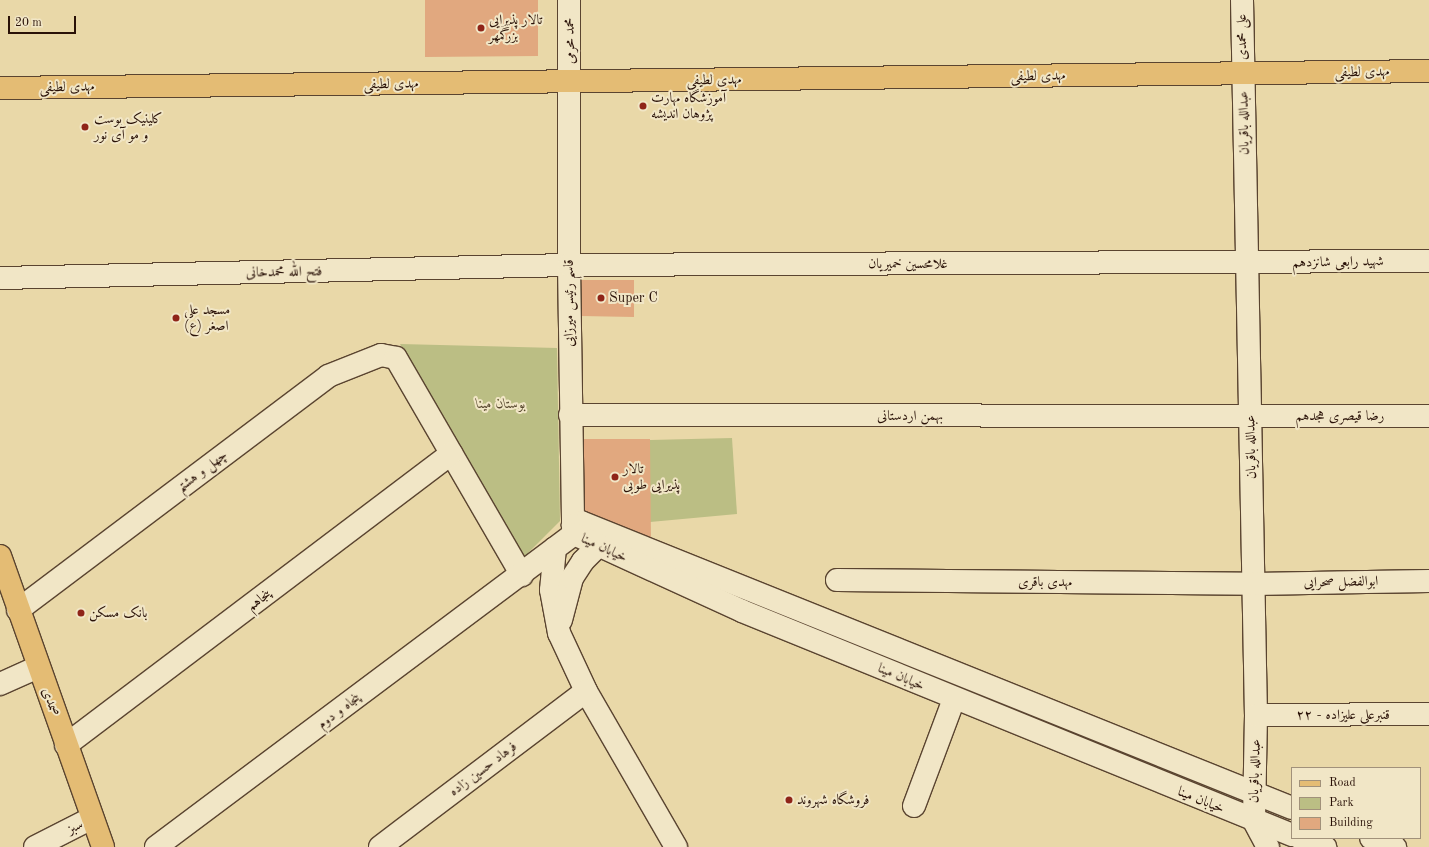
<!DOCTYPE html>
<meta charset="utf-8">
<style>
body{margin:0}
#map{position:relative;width:1429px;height:847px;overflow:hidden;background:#e9d8a8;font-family:"Old Standard TT",Amiri,serif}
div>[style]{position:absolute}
.green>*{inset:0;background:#bbbe84}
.building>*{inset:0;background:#e1a87f}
.roads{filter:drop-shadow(1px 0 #5a4430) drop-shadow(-1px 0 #5a4430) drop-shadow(0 1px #5a4430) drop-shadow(0 -1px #5a4430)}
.minor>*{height:22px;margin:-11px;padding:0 11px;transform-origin:11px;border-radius:11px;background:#f1e6c6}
.major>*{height:22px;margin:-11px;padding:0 11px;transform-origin:11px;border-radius:11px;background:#e4bc74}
.dots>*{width:11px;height:11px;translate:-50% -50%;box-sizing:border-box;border:2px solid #f1e6c6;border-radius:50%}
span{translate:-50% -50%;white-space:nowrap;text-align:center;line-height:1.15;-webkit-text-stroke:4px #f1e6c6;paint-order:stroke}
.poi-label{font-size:14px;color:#2a1208}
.left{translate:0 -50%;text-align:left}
.street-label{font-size:14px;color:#2a1208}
.park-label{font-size:14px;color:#56462d;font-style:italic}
.legend{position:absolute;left:1291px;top:767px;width:130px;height:72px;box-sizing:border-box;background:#f1e6c6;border:1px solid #a1917a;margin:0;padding:5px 7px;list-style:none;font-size:12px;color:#2a1208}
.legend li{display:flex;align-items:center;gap:8px;height:20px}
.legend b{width:20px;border:1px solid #a1917a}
.scale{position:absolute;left:8px;top:16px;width:68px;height:18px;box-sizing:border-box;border:2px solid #2a1208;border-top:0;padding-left:5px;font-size:12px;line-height:14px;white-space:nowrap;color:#2a1208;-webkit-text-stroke:3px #f1e6c6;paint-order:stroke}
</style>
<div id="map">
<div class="green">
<div style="clip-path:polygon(400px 344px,557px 348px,560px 521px,523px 558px)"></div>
<div style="clip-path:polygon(732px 438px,737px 514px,650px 522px,650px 440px)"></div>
</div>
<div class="building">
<div style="clip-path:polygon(425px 0,538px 0,538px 56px,425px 57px)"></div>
<div style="clip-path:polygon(581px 280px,634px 280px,634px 317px,581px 316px)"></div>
<div style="clip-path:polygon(580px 439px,650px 439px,651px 542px,582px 514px)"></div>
</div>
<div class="roads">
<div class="minor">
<div style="left:569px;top:0;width:265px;rotate:90deg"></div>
<div style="left:569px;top:265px;width:260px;rotate:89.1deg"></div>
<div style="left:1242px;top:0;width:715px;rotate:88.88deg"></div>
<div style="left:1256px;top:715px;width:106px;rotate:91.1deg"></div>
<div style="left:1254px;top:821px;width:30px;rotate:62deg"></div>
<div style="left:0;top:278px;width:569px;rotate:-1.31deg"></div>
<div style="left:569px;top:265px;width:860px;rotate:-0.27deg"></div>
<div style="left:570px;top:415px;width:859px;rotate:0.07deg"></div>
<div style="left:555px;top:548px;width:42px;rotate:95.4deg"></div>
<div style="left:551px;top:590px;width:44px;rotate:79.5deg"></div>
<div style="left:559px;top:633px;width:64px;rotate:65deg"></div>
<div style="left:586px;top:691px;width:180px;rotate:60deg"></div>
<div style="left:837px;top:580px;width:417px;rotate:0.5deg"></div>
<div style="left:1254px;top:584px;width:175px;rotate:-1deg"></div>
<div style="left:18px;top:610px;width:388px;rotate:-37deg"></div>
<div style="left:328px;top:376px;width:57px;rotate:-21.6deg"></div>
<div style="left:381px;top:355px;width:15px;rotate:11deg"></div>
<div style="left:396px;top:358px;width:251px;rotate:59.9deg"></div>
<div style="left:561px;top:620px;width:43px;rotate:-75.3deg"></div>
<div style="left:572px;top:578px;width:20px;rotate:-57deg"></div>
<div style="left:583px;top:561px;width:23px;rotate:-45deg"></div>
<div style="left:0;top:684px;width:42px;rotate:-24.1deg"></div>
<div style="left:1256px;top:715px;width:173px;rotate:-0.3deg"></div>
<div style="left:66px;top:745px;width:483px;rotate:-37.1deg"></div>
<div style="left:914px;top:806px;width:114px;rotate:-69.5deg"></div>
<div style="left:1292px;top:808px;width:766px;rotate:-158.09deg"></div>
<div style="left:581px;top:522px;width:9px;rotate:159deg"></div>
<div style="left:573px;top:525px;width:9px;rotate:84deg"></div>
<div style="left:574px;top:534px;width:185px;rotate:24.6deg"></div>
<div style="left:742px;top:611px;width:594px;rotate:22.16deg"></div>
<div style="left:1300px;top:838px;width:27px;rotate:20deg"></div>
<div style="left:1371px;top:838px;width:26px;rotate:21deg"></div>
<div style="left:35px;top:847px;width:64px;rotate:-27deg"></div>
<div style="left:156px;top:847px;width:522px;rotate:-36.83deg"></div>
<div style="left:380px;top:847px;width:258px;rotate:-37.1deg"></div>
</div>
<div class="major">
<div style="left:0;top:88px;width:1429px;rotate:-0.68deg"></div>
<div style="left:0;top:556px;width:309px;rotate:70.5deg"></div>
</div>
</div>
<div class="dots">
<div style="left:481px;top:28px;background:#8f2418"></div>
<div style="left:643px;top:106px;background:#8f2418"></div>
<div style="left:85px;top:127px;background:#8f2418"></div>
<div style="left:601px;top:298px;background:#8f2418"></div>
<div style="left:176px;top:318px;background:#8f2418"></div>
<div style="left:615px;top:477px;background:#8f2418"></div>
<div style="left:81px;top:613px;background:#8f2418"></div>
<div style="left:789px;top:800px;background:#8f2418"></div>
</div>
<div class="poi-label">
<span class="left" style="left:489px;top:28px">تالار پذیرایی<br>بزرگمهر</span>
<span class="left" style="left:651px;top:106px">آموزشگاه مهارت<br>پژوهان اندیشه</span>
<span class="left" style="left:94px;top:127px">کلینیک پوست<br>و مو آی نور</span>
<span class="left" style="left:609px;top:298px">Super C</span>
<span class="left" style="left:184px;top:318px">مسجد علی<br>اصغر (ع)</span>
<span class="left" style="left:623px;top:477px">تالار<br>پذیرایی طوبی</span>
<span class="left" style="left:89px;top:613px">بانک مسکن</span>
<span class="left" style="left:797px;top:800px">فروشگاه شهروند</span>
</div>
<div class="street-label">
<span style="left:1242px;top:37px;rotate:-91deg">علی محمدی</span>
<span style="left:570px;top:41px;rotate:-91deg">محمد محرمی</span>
<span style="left:1362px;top:72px;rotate:-1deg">مهدی لطیفی</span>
<span style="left:1038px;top:76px;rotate:-1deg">مهدی لطیفی</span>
<span style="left:714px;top:80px;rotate:-1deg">مهدی لطیفی</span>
<span style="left:391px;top:84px;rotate:-1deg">مهدی لطیفی</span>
<span style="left:67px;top:87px;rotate:-1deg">مهدی لطیفی</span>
<span style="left:1244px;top:123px;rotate:-91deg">عبدالله باقریان</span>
<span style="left:1338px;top:262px;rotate:-1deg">شهید رابعی شانزدهم</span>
<span style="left:908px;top:264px">غلامحسین خمیریان</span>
<span style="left:284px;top:272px;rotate:-1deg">فتح الله محمدخانی</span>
<span style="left:569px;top:303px;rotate:-90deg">قاسم رئیس میرزایی</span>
<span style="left:910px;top:416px">بهمن اردستانی</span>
<span style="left:1340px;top:416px">رضا قیصری هجدهم</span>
<span style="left:1251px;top:447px;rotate:-91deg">عبدالله باقریان</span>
<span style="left:202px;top:471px;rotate:-37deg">چهل و هشتم</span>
<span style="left:604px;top:548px;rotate:25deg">خیابان مینا</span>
<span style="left:1045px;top:582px">مهدی باقری</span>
<span style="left:1341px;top:582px;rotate:-1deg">ابوالفضل صحرایی</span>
<span style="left:259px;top:600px;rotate:-37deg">پنجاهم</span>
<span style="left:901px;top:677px;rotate:23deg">خیابان مینا</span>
<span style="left:51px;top:702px;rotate:70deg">صمدی</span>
<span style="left:339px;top:711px;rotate:-37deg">پنجاه و دوم</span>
<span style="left:1343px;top:715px">قنبرعلی علیزاده - ۲۲</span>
<span style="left:483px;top:769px;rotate:-37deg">فرهاد حسین زاده</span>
<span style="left:1255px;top:771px;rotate:-88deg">عبدالله باقریان</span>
<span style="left:1201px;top:800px;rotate:22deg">خیابان مینا</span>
<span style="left:75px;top:827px;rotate:-27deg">سبز</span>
</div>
<div class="park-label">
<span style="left:501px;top:404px">بوستان مینا</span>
</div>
<ul class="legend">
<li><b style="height:5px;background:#e4bc74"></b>Road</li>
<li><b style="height:11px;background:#bbbe84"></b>Park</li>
<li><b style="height:11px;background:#e1a87f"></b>Building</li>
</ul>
<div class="scale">20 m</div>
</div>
